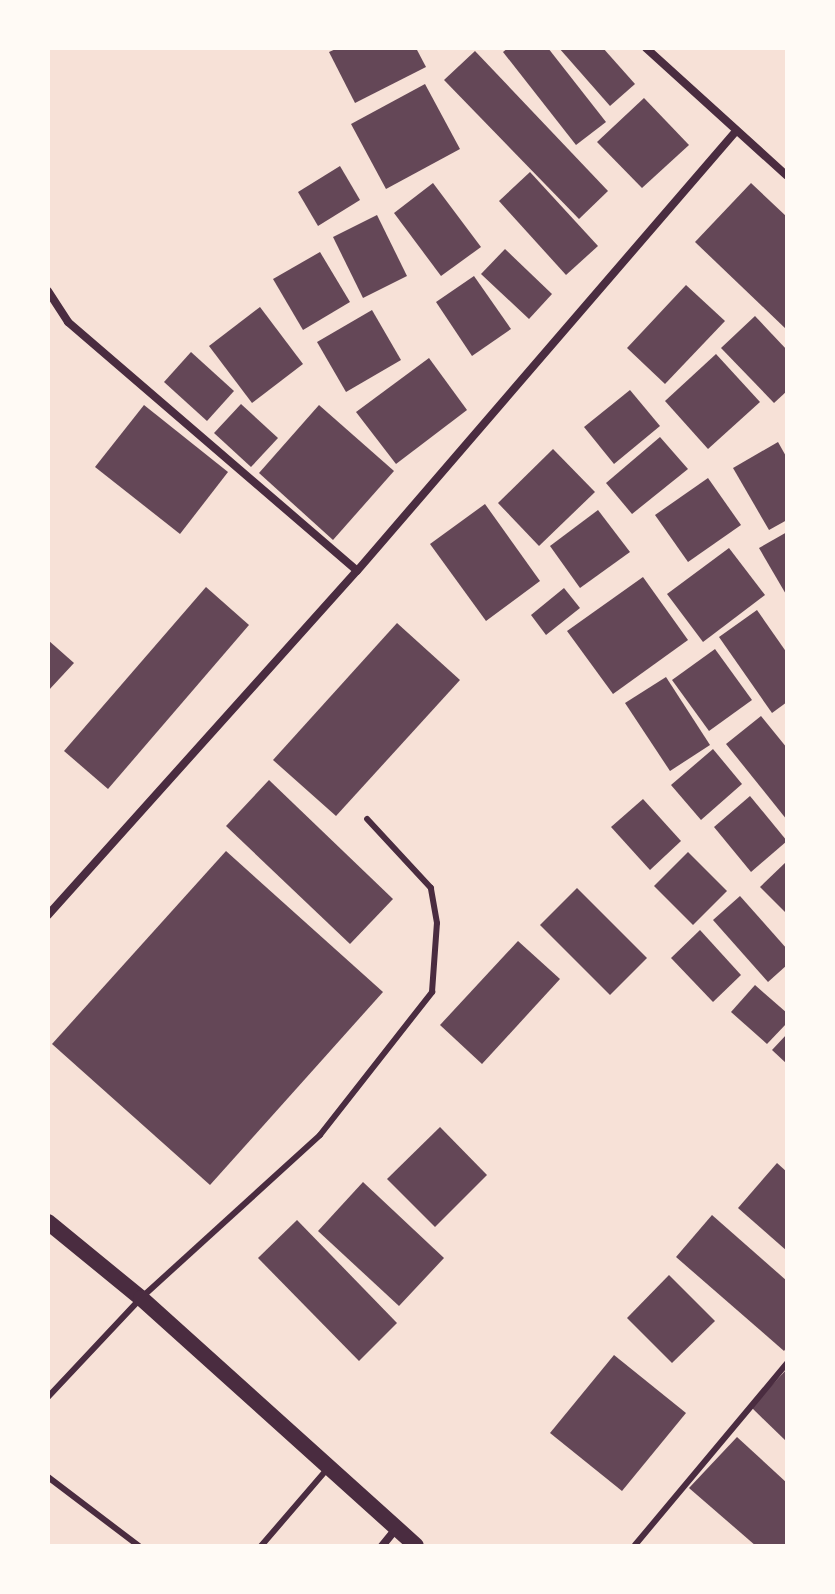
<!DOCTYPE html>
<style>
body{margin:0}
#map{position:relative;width:835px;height:1594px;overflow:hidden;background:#f7e1d7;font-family:Roboto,sans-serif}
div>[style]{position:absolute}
.building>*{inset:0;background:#644757}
.service>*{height:6px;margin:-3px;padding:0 3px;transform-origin:3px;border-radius:3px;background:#4a2c40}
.minor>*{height:8px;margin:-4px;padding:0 4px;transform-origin:4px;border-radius:4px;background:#4a2c40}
.secondary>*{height:16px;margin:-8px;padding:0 8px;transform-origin:8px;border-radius:8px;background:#4a2c40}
span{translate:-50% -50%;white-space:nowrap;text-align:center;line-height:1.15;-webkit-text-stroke:6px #fffaf5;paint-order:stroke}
.frame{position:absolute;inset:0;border:50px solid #fffaf5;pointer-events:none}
</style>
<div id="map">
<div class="building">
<div style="clip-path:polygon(338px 48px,416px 48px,426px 67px,355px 103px,329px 52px)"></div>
<div style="clip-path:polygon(508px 48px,548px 48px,606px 122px,576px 145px,503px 52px)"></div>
<div style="clip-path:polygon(559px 48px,603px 48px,635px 84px,610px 106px)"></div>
<div style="clip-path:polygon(475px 51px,608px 191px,579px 219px,444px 80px)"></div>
<div style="clip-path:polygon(425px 84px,460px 149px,386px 189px,351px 124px)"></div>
<div style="clip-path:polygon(644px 98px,689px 145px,642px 188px,597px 142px)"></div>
<div style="clip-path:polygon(340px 166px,360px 200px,318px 226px,298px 192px)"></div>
<div style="clip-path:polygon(530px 172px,598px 246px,566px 275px,499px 201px)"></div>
<div style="clip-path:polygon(433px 183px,481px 247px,441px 276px,394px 213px)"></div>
<div style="clip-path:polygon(751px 183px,787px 217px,787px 330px,695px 242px)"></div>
<div style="clip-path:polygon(377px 215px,407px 276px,363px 298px,333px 237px)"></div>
<div style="clip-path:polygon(505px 249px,552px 294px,529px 319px,481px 274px)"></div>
<div style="clip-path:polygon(320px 252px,350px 302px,303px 330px,273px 279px)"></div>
<div style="clip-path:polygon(474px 276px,511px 329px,472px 356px,436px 302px)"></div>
<div style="clip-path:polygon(686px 285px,725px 321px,665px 384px,627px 348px)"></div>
<div style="clip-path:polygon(260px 307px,303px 364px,252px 403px,209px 346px)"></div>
<div style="clip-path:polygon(372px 310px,401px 360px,346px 392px,317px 342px)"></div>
<div style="clip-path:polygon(755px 316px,787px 350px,787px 391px,774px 403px,721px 348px)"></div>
<div style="clip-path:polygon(191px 352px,234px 391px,207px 421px,164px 382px)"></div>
<div style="clip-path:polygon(716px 354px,760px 402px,708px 449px,665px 401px)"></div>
<div style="clip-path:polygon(429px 358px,467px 410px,396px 464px,356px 412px)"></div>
<div style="clip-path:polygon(630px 390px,660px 426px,614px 464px,584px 427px)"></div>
<div style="clip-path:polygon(241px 404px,278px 438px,251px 467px,214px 433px)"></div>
<div style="clip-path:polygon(144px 405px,228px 472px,180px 534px,95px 467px)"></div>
<div style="clip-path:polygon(319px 405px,394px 471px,333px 540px,259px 473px)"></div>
<div style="clip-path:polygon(660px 437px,688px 469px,632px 514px,606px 483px)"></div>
<div style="clip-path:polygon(778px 442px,787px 458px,787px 520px,769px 530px,733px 468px)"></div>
<div style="clip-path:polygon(553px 449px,595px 492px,539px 546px,498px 503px)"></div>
<div style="clip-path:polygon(708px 478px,741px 525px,688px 562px,655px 515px)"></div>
<div style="clip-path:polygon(485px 504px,540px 581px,486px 621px,430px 544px)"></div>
<div style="clip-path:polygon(598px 510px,630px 552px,580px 588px,550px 546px)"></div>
<div style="clip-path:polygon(787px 532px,787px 596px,759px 548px)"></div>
<div style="clip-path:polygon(729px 548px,765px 595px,703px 642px,667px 594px)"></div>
<div style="clip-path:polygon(643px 577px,688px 640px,613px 694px,567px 631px)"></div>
<div style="clip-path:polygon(206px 587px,249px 625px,108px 789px,64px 751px)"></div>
<div style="clip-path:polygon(564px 588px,580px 608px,546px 635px,531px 615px)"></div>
<div style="clip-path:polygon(757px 610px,787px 653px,787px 702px,772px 713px,719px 637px)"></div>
<div style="clip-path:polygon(397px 623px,460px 680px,336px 816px,273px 760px)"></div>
<div style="clip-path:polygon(48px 640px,74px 663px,48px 691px)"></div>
<div style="clip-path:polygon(715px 649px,752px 700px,709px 731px,672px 680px)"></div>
<div style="clip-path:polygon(666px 677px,710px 745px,670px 771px,625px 703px)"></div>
<div style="clip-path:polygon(761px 716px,787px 748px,787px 820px,726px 744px)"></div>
<div style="clip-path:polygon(713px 749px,742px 784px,701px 820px,671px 785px)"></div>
<div style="clip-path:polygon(269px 780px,393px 899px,350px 944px,226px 826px)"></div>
<div style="clip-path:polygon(750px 796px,787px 841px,751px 872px,714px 827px)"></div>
<div style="clip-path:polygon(643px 799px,681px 841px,650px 870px,611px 827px)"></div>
<div style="clip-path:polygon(226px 851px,383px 992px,210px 1185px,52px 1044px)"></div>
<div style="clip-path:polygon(688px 852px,727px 891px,693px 925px,654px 886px)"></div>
<div style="clip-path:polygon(787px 861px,787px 914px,760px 887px)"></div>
<div style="clip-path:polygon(577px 888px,647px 958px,610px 995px,540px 925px)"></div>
<div style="clip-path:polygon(740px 896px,787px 949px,787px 965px,768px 982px,713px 920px)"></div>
<div style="clip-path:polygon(700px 930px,741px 975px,713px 1002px,671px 958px)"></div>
<div style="clip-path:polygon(518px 941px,560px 979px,482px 1064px,440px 1025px)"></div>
<div style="clip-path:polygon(755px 985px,787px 1013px,787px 1023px,767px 1044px,731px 1012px)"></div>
<div style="clip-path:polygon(787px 1034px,787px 1064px,772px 1050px)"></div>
<div style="clip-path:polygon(440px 1127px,487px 1175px,435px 1227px,387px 1179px)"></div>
<div style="clip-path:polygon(777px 1163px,787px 1172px,787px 1251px,738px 1208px)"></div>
<div style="clip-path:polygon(363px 1182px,444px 1258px,399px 1306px,318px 1231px)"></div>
<div style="clip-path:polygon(712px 1215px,787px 1281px,787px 1347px,784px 1351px,676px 1257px)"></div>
<div style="clip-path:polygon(297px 1220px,397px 1323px,359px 1361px,258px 1258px)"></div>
<div style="clip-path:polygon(669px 1275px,715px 1321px,672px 1363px,627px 1318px)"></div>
<div style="clip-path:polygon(614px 1355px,686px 1413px,622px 1491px,550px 1433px)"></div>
<div style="clip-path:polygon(787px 1369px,787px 1442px,751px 1407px)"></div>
<div style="clip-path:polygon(737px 1437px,787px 1483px,787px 1546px,756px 1546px,689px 1488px)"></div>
</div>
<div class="service">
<div style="left:48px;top:1397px;width:136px;rotate:-46.8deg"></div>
<div style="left:141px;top:1298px;width:242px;rotate:-42.3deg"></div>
<div style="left:320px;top:1135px;width:182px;rotate:-51.9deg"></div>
<div style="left:432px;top:992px;width:69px;rotate:-85.9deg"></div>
<div style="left:437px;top:923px;width:36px;rotate:-100deg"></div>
<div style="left:431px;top:888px;width:94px;rotate:-132.8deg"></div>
<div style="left:48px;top:1477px;width:114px;rotate:37.2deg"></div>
<div style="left:635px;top:1545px;width:237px;rotate:-50.1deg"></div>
<div style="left:261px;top:1546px;width:103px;rotate:-49.3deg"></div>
</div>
<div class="minor">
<div style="left:646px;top:48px;width:190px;rotate:42.2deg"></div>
<div style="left:48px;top:291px;width:37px;rotate:57deg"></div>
<div style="left:68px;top:322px;width:381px;rotate:40.7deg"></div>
<div style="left:48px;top:915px;width:462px;rotate:-48.1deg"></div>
<div style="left:357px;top:571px;width:581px;rotate:-49.26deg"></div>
<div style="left:382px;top:1546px;width:22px;rotate:-51deg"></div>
</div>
<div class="secondary">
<div style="left:48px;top:1222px;width:120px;rotate:39.3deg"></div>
<div style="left:141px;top:1298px;width:370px;rotate:42deg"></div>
</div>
<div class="frame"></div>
</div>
